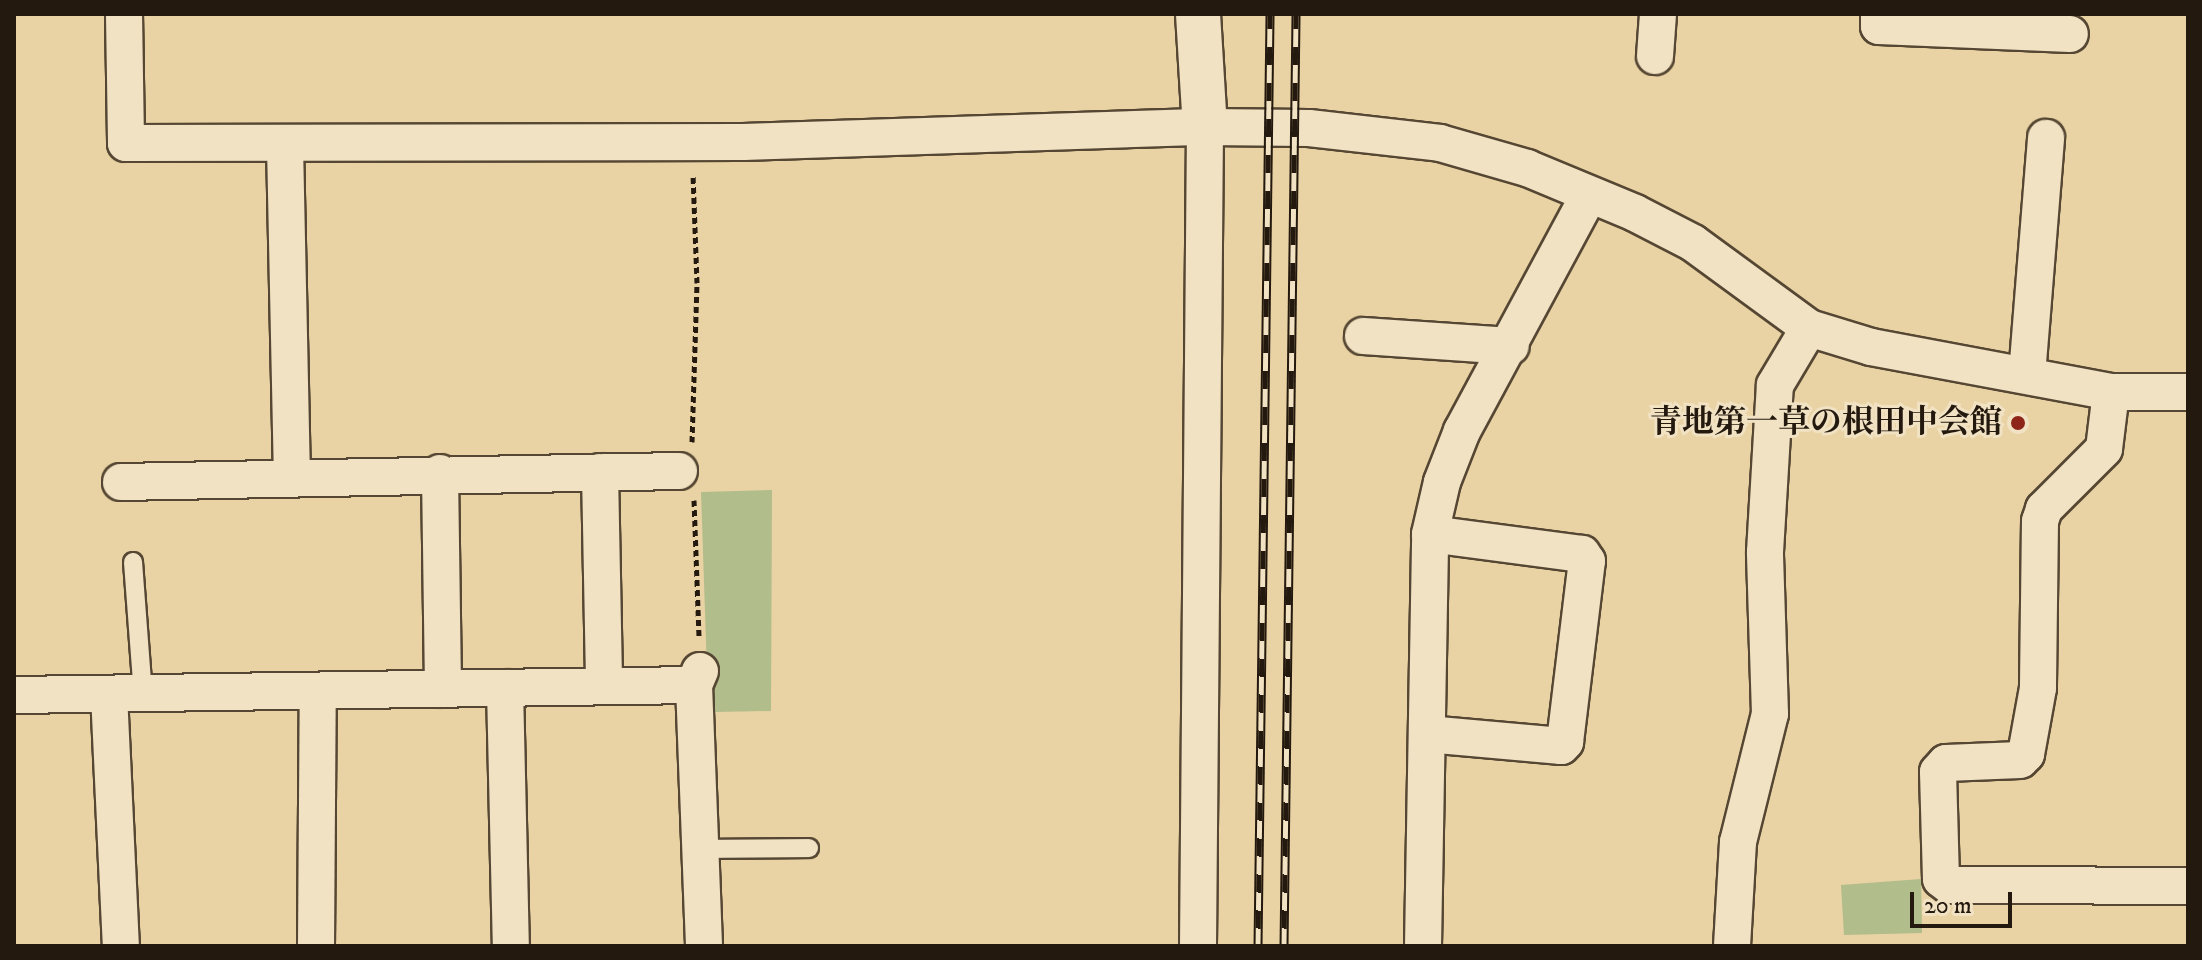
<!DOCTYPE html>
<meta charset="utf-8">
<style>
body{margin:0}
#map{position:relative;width:2202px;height:960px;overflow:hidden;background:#e9d2a3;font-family:"IM FELL DW Pica","Noto Serif JP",serif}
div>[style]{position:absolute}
.green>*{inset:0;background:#b1bd8a}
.path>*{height:5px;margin-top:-2.5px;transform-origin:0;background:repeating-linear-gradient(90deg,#24190e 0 6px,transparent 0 10px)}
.roads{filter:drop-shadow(2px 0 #554733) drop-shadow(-2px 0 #554733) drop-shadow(0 2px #554733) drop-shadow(0 -2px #554733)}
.service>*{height:18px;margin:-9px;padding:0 9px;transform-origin:9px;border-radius:9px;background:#f1e2c3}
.minor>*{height:36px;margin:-18px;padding:0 18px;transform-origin:18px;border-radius:18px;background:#f1e2c3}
.tertiary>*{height:44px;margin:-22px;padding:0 22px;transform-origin:22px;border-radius:22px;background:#f1e2c3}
.rail>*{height:9px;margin-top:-4.5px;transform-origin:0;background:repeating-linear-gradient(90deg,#f1e2c3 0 18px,#24190e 0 36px);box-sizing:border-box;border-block:2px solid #24190e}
.dots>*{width:22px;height:22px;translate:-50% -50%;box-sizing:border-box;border:4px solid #f1e2c3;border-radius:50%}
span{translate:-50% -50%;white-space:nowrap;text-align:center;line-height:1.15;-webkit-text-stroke:6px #f1e2c3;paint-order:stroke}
.poi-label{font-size:32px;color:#24190e;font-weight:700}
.right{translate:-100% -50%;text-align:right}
.frame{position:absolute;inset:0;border:16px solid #24190e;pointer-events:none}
.scale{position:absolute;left:1910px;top:892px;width:102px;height:36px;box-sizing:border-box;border:4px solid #24190e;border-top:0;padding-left:10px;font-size:24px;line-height:28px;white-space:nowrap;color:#24190e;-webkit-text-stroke:6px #f1e2c3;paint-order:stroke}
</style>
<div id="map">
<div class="green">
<div style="clip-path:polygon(772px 490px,771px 711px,714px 712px,712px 671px,707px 671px,701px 492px)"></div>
<div style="clip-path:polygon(1921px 879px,1922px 933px,1844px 935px,1841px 885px)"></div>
</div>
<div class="path">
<div style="left:692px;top:442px;width:159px;rotate:-88.2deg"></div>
<div style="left:697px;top:283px;width:107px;rotate:-92.1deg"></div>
<div style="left:694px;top:500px;width:138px;rotate:87.9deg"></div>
</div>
<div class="roads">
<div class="service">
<div style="left:133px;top:562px;width:132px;rotate:85.7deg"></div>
<div style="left:704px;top:849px;width:105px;rotate:-0.5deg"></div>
</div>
<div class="minor">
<div style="left:124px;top:14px;width:129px;rotate:89.1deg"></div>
<div style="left:126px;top:143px;width:617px;rotate:-0.09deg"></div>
<div style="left:743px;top:142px;width:462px;rotate:-1.9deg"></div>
<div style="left:1205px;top:127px;width:104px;rotate:0.6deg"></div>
<div style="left:1309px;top:128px;width:132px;rotate:6.5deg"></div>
<div style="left:1440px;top:143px;width:91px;rotate:16deg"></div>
<div style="left:1527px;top:168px;width:117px;rotate:22.6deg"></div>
<div style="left:1635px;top:213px;width:65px;rotate:27.3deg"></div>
<div style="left:1693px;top:243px;width:144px;rotate:36.2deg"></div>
<div style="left:1809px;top:328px;width:65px;rotate:17deg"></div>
<div style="left:1871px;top:347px;width:244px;rotate:10.6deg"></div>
<div style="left:2111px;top:392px;width:77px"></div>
<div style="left:1879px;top:14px;width:12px;rotate:90deg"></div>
<div style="left:1879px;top:26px;width:191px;rotate:2.4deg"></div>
<div style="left:1655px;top:56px;width:42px;rotate:-85.9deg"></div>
<div style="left:285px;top:145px;width:330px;rotate:88.8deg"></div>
<div style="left:1363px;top:336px;width:148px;rotate:3.9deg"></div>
<div style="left:2027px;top:375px;width:238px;rotate:-85.4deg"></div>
<div style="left:2111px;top:392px;width:57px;rotate:97deg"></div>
<div style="left:2104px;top:449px;width:85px;rotate:135deg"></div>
<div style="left:2044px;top:509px;width:13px;rotate:108deg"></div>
<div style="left:2040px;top:521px;width:167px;rotate:90.7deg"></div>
<div style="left:2038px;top:688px;width:67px;rotate:100.3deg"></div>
<div style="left:2026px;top:754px;width:8px;rotate:135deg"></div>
<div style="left:2020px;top:760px;width:74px;rotate:177.7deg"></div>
<div style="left:1946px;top:763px;width:12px;rotate:132deg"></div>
<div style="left:1938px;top:772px;width:107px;rotate:88.4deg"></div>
<div style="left:1941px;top:879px;width:10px;rotate:37deg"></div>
<div style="left:1949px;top:885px;width:239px;rotate:0.2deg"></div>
<div style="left:600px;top:472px;width:214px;rotate:88.9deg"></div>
<div style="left:440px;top:473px;width:216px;rotate:89.2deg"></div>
<div style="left:121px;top:482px;width:558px;rotate:-1.13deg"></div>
<div style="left:700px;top:671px;width:15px;rotate:113deg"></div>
<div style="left:694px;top:685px;width:261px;rotate:87.8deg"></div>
<div style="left:505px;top:688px;width:258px;rotate:88.7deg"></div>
<div style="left:109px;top:694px;width:252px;rotate:87.3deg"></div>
<div style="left:14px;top:695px;width:680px;rotate:-0.84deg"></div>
<div style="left:1427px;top:734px;width:135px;rotate:5.1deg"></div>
<div style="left:1561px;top:746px;width:6px;rotate:-45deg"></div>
<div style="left:1565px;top:742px;width:182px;rotate:-83.1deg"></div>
<div style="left:1587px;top:561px;width:9px;rotate:-126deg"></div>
<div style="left:1582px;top:554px;width:153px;rotate:-172.5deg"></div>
<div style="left:316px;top:946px;width:255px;rotate:-89.6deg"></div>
<div style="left:1198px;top:946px;width:819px;rotate:-89.51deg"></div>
<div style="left:1423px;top:946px;width:412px;rotate:-89deg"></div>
<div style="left:1430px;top:534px;width:53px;rotate:-77deg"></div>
<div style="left:1442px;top:482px;width:55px;rotate:-68.6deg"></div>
<div style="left:1462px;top:431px;width:266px;rotate:-61.7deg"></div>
<div style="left:1732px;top:946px;width:104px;rotate:-86.7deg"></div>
<div style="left:1738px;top:842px;width:132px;rotate:-76deg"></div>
<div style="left:1770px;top:714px;width:162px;rotate:-91.8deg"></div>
<div style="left:1765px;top:552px;width:167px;rotate:-86.6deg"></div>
<div style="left:1775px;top:385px;width:66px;rotate:-59.2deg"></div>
</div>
<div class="tertiary">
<div style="left:1198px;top:14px;width:113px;rotate:86.5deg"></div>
</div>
</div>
<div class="rail">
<div style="left:1258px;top:946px;width:932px;rotate:-89.26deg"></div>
<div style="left:1284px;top:946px;width:932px;rotate:-89.26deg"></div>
</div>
<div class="dots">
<div style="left:2018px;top:423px;background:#8f2418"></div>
</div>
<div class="poi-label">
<span class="right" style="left:2002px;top:423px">青地第一草の根田中会館</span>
</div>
<div class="frame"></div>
<div class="scale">20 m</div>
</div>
